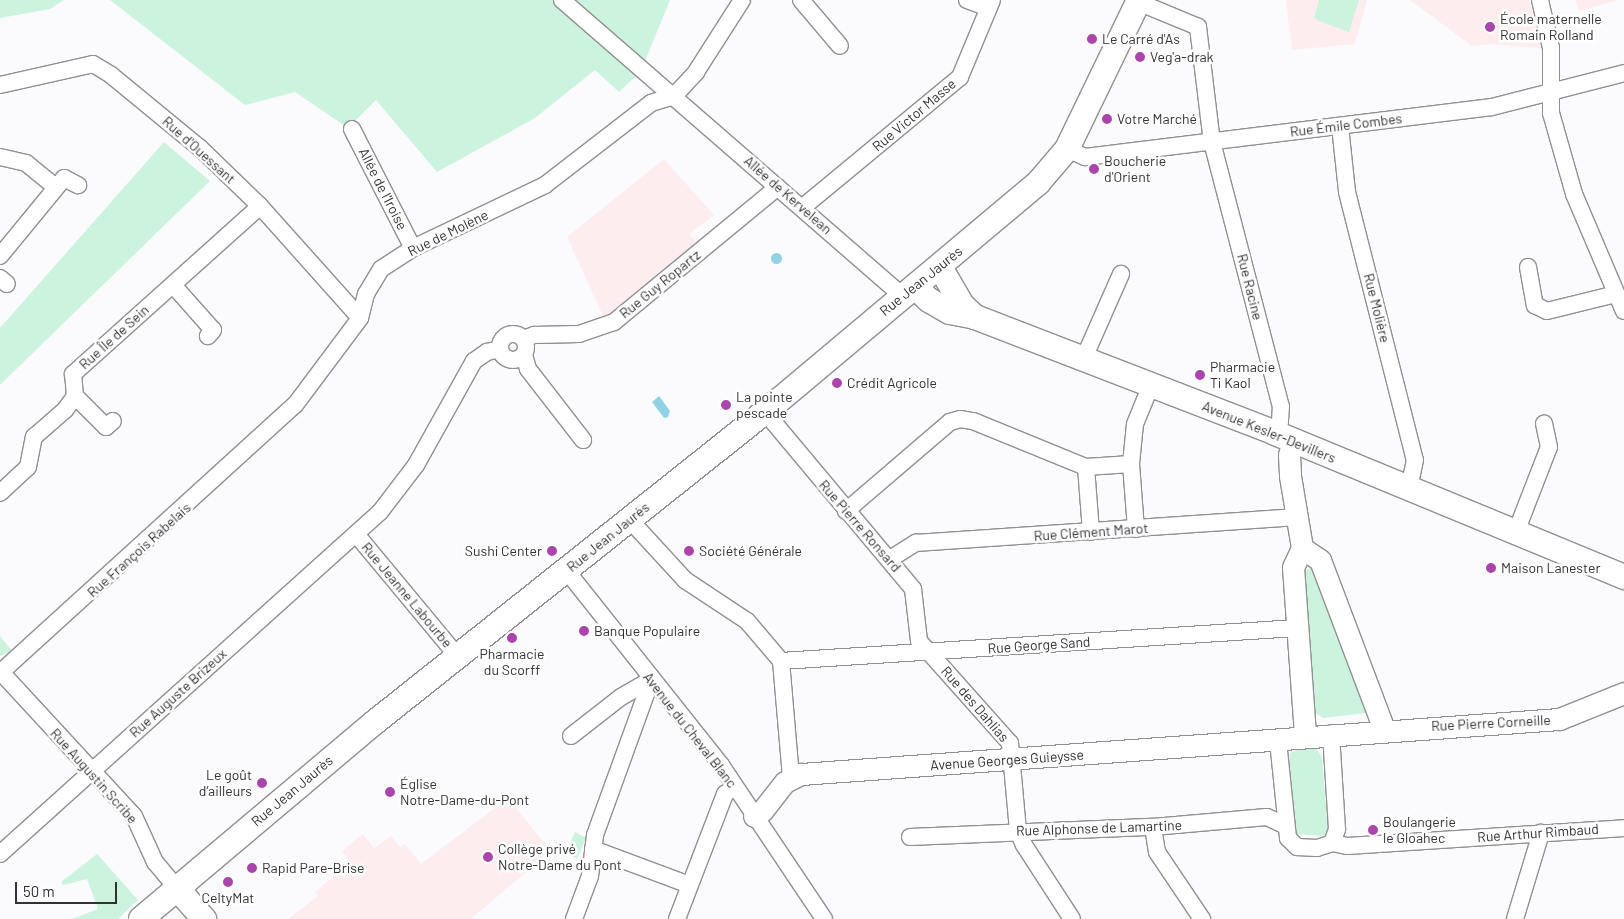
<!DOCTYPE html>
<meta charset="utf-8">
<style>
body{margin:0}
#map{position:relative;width:1624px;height:919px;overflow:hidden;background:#fbfbfd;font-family:Barlow,sans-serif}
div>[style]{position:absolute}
.education>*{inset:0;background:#fdedef}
.green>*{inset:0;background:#ccf3de}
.water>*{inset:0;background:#91d2e4}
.round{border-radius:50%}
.roads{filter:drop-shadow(1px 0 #909092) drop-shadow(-1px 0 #909092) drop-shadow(0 1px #909092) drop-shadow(0 -1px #909092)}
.minor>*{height:16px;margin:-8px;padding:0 8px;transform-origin:8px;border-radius:8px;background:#fff}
.minor>.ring{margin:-8px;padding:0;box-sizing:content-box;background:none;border:16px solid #fff;border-radius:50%}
.tertiary>*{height:21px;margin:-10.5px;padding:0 10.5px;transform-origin:10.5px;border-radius:10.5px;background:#fff}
.secondary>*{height:24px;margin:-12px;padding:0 12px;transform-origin:12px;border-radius:12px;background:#fff}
.dots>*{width:14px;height:14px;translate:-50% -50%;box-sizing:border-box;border:2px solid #fff;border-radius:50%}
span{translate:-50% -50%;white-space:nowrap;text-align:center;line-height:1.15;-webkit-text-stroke:5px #fff;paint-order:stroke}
.poi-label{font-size:14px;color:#323233}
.left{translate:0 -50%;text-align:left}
.right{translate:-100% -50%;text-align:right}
.street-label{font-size:14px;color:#323233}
.scale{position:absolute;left:15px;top:882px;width:102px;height:22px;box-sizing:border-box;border:2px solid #323233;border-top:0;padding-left:6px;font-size:15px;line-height:18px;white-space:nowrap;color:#323233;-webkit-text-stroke:4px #fff;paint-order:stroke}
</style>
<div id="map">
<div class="education">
<div style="clip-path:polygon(1286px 0,1367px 0,1355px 44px,1292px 50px)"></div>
<div style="clip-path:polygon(1410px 0,1529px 0,1541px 48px,1492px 44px,1472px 46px)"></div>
<div style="clip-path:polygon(1576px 0,1619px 0,1579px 11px)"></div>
<div style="clip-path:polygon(664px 159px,714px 215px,689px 234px,699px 245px,604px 318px,567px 237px)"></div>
<div style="clip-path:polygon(508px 798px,551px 851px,471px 919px,288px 919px,318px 896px,315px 892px,351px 862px,342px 851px,363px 834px,374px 848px,391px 836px,400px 847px,405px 844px,421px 864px)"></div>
</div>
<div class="green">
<div style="clip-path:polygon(0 0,64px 0,50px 9px,0 18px)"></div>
<div style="clip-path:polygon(110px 0,670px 0,641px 71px,619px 92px,595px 70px,535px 118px,437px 172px,376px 100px,348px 128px,295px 92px,245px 105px)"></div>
<div style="clip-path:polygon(1319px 0,1359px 0,1349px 32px,1314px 19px)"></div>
<div style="clip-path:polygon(164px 142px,210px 181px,0 385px,0 328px)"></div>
<div style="clip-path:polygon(1310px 568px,1317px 570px,1366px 713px,1323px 718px,1314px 712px,1305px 571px)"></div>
<div style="clip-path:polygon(0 636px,12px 651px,0 656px)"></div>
<div style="clip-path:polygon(1307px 747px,1316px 748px,1322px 757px,1328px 829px,1323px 836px,1296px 834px,1289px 760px,1291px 752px)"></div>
<div style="clip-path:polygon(575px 832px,586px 838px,577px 859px,566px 852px)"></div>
<div style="clip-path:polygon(97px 854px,138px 900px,118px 919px,72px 919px,98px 909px,87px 879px,63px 885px,61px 882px)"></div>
</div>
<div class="water">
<div class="round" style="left:770.5px;top:252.5px;width:11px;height:11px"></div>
<div style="clip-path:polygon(659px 396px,670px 411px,668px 417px,664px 418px,652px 402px)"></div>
</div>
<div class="roads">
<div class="minor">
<div style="left:562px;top:0;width:451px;rotate:41deg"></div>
<div style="left:801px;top:0;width:60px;rotate:49.7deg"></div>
<div style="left:967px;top:0;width:23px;rotate:20deg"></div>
<div style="left:1540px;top:0;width:49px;rotate:77.1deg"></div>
<div style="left:1551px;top:48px;width:65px;rotate:90deg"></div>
<div style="left:1551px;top:113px;width:84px;rotate:74.1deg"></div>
<div style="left:1574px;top:194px;width:127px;rotate:66.9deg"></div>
<div style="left:1138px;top:2px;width:65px;rotate:22.6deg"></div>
<div style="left:1198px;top:27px;width:116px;rotate:83.1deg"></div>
<div style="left:1212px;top:142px;width:273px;rotate:75.4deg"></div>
<div style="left:1281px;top:406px;width:16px;rotate:94deg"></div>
<div style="left:1280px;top:422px;width:12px;rotate:114deg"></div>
<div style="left:0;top:85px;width:95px;rotate:-12.7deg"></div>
<div style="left:93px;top:64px;width:21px;rotate:31deg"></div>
<div style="left:111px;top:75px;width:115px;rotate:39.4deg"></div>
<div style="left:200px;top:148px;width:83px;rotate:44deg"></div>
<div style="left:260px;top:206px;width:150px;rotate:48.2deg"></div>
<div style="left:1340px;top:126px;width:66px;rotate:83.9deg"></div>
<div style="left:1347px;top:192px;width:276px;rotate:75.8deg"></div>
<div style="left:1415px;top:460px;width:30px;rotate:102deg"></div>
<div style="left:352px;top:129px;width:134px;rotate:62.9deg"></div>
<div style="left:1067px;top:149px;width:20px;rotate:24deg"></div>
<div style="left:1085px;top:157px;width:410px;rotate:-7deg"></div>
<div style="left:1492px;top:107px;width:136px;rotate:-14.4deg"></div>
<div style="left:0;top:157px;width:27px;rotate:13deg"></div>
<div style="left:26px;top:163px;width:38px;rotate:39deg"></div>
<div style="left:803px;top:207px;width:204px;rotate:-39.6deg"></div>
<div style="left:960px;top:77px;width:83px;rotate:-67.4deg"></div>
<div style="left:0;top:256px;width:101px;rotate:-50.6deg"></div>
<div style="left:64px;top:178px;width:16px;rotate:27deg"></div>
<div style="left:1528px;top:267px;width:39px;rotate:80deg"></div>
<div style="left:1535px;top:305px;width:13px;rotate:27deg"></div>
<div style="left:1547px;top:311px;width:71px;rotate:-13.8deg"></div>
<div style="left:0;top:278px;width:9px;rotate:41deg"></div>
<div style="left:173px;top:285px;width:60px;rotate:48.4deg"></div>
<div style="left:213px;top:330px;width:8px;rotate:130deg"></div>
<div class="ring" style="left:500px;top:334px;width:10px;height:10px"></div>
<div style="left:524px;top:339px;width:11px;rotate:-22deg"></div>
<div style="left:534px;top:335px;width:45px;rotate:-1.3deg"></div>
<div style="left:579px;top:334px;width:37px;rotate:-19deg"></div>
<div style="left:614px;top:322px;width:212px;rotate:-39.5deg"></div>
<div style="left:524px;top:355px;width:15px;rotate:74deg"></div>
<div style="left:528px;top:369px;width:90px;rotate:52.2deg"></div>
<div style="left:1084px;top:358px;width:92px;rotate:-66.2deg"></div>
<div style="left:75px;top:396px;width:44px;rotate:45deg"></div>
<div style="left:106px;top:427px;width:9px;rotate:-41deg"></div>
<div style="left:765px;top:412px;width:231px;rotate:50.1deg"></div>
<div style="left:913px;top:589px;width:52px;rotate:83.4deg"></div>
<div style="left:919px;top:641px;width:137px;rotate:48.3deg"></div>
<div style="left:1010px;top:743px;width:88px;rotate:84.8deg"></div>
<div style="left:1018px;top:831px;width:15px;rotate:67deg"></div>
<div style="left:1024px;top:845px;width:88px;rotate:57deg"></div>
<div style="left:1086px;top:467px;width:65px;rotate:85.6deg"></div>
<div style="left:0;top:493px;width:38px;rotate:-43deg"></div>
<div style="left:28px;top:467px;width:31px;rotate:-79deg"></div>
<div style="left:34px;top:437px;width:41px;rotate:-41.1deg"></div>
<div style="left:65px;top:410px;width:17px;rotate:-54deg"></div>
<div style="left:75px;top:396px;width:22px;rotate:-95deg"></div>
<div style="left:73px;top:374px;width:251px;rotate:-41.9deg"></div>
<div style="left:846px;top:511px;width:137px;rotate:-40.6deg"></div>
<div style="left:950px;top:422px;width:10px;rotate:-17deg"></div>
<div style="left:960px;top:419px;width:13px;rotate:9deg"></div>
<div style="left:973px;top:421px;width:122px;rotate:22.2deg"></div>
<div style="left:1086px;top:467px;width:45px;rotate:-3.8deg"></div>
<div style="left:629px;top:519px;width:83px;rotate:47.4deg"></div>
<div style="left:685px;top:580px;width:74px;rotate:33.5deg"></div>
<div style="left:747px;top:621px;width:52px;rotate:49.6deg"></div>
<div style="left:1136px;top:529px;width:65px;rotate:-94.4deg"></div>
<div style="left:1131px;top:464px;width:40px;rotate:-84.3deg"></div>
<div style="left:1135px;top:424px;width:42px;rotate:-67.7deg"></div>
<div style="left:1516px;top:532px;width:91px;rotate:-68.8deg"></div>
<div style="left:1549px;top:447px;width:24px;rotate:-102deg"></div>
<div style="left:356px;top:534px;width:160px;rotate:50.3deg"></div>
<div style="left:890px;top:559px;width:31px;rotate:-32deg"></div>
<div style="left:916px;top:543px;width:382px;rotate:-3.9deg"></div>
<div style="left:566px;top:570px;width:249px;rotate:51.5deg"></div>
<div style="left:721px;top:765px;width:185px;rotate:56.2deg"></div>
<div style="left:781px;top:661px;width:517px;rotate:-3.66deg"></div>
<div style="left:781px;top:661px;width:117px;rotate:85.1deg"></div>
<div style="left:0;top:671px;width:197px;rotate:47.3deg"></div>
<div style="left:134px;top:816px;width:51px;rotate:65.5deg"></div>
<div style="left:155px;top:862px;width:33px;rotate:50deg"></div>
<div style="left:0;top:673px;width:399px;rotate:-42.3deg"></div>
<div style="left:295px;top:405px;width:109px;rotate:-53.2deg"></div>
<div style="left:360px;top:318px;width:25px;rotate:-76deg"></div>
<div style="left:366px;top:294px;width:29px;rotate:-59deg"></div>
<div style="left:381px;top:269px;width:38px;rotate:-33deg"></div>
<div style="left:413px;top:248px;width:146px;rotate:-25.5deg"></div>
<div style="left:545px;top:185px;width:134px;rotate:-37.7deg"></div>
<div style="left:651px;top:103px;width:24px;rotate:-17deg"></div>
<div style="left:674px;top:96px;width:33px;rotate:-47deg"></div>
<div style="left:696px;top:72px;width:85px;rotate:-57.4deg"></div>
<div style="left:571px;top:736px;width:63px;rotate:-38deg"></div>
<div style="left:621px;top:697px;width:34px;rotate:-30deg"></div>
<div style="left:1278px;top:741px;width:98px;rotate:84.1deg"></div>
<div style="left:1288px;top:838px;width:13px;rotate:45deg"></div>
<div style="left:1297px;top:847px;width:20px;rotate:3deg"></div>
<div style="left:1317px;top:848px;width:16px;rotate:-18deg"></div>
<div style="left:1332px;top:843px;width:15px;rotate:-70deg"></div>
<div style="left:1337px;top:829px;width:96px;rotate:-93.6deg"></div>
<div style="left:1153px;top:827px;width:25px;rotate:81deg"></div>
<div style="left:1157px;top:852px;width:81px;rotate:56.1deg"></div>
<div style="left:910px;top:837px;width:243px;rotate:-2.4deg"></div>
<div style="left:1153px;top:827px;width:114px;rotate:-5deg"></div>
<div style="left:1267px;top:817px;width:21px;rotate:25deg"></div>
<div style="left:1332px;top:843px;width:16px;rotate:11deg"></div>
<div style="left:1348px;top:846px;width:277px;rotate:-3.7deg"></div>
<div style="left:593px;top:849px;width:103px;rotate:20.4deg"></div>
<div style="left:0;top:854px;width:511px;rotate:-41.99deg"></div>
<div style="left:380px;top:512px;width:59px;rotate:-52.5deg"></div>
<div style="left:416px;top:465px;width:119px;rotate:-60.9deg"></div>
<div style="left:474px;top:361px;width:16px;rotate:-35deg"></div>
<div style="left:487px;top:352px;width:13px;rotate:-13deg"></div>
<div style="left:574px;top:919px;width:46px;rotate:-69.6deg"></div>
<div style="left:590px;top:876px;width:41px;rotate:-83deg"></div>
<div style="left:595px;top:835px;width:165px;rotate:-70.1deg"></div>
<div style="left:677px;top:919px;width:134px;rotate:-69deg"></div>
<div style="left:725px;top:794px;width:11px;rotate:-38deg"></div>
<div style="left:1515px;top:919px;width:90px;rotate:-73.2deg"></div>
</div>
<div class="tertiary">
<div style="left:1293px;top:441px;width:15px;rotate:106deg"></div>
<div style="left:1289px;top:455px;width:21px;rotate:87deg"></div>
<div style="left:1290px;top:476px;width:73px;rotate:80.5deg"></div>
<div style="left:1302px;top:548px;width:21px;rotate:115deg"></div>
<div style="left:1293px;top:567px;width:169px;rotate:85.9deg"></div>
<div style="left:1302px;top:548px;width:22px;rotate:34deg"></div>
<div style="left:1320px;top:560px;width:181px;rotate:69.3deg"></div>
<div style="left:754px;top:816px;width:9px;rotate:-32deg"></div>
<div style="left:762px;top:811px;width:37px;rotate:-52deg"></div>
<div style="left:785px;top:782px;width:18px;rotate:-27deg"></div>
<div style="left:801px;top:774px;width:760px;rotate:-4.15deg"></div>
<div style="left:1559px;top:719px;width:70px;rotate:-21.8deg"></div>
</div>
<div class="secondary">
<div style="left:940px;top:267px;width:44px;rotate:59.9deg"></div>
<div style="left:962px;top:305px;width:18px;rotate:43deg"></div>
<div style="left:915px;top:287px;width:19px;rotate:43deg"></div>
<div style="left:929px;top:300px;width:24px;rotate:30deg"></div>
<div style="left:950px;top:312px;width:25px;rotate:11deg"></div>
<div style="left:975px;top:317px;width:322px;rotate:21.1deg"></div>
<div style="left:1275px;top:433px;width:378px;rotate:22.4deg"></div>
<div style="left:176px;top:887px;width:43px;rotate:48.8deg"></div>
<div style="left:141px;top:919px;width:306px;rotate:-40.1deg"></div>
<div style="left:375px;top:722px;width:498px;rotate:-38.5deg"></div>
<div style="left:765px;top:412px;width:356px;rotate:-40deg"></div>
<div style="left:1038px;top:183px;width:45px;rotate:-49.5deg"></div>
<div style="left:1067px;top:149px;width:165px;rotate:-64.2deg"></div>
</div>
</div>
<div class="dots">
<div style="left:1490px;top:27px;background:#aa46ab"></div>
<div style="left:1092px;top:39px;background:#aa46ab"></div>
<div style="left:1140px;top:57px;background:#aa46ab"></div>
<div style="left:1107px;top:119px;background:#aa46ab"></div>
<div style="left:1094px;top:169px;background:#aa46ab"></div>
<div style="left:1200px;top:375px;background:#aa46ab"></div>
<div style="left:837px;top:383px;background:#aa46ab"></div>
<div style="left:726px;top:405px;background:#aa46ab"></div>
<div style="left:552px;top:551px;background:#aa46ab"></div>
<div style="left:689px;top:551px;background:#aa46ab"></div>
<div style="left:1491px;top:568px;background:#aa46ab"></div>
<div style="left:584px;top:631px;background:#aa46ab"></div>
<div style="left:512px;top:638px;background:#aa46ab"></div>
<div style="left:262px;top:783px;background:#aa46ab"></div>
<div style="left:390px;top:792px;background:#aa46ab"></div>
<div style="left:1373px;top:830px;background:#aa46ab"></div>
<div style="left:488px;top:857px;background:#aa46ab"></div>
<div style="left:252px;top:868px;background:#aa46ab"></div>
<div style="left:228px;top:882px;background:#aa46ab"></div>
</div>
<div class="poi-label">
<span class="left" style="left:1500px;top:27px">École maternelle<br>Romain Rolland</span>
<span class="left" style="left:1102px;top:39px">Le Carré d'As</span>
<span class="left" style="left:1150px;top:57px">Veg'a-drak</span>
<span class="left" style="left:1117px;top:119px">Votre Marché</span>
<span class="left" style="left:1104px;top:169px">Boucherie<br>d'Orient</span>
<span class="left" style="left:1210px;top:375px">Pharmacie<br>Ti Kaol</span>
<span class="left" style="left:847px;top:383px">Crédit Agricole</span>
<span class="left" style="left:736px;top:405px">La pointe<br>pescade</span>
<span class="right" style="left:542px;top:551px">Sushi Center</span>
<span class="left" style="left:699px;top:551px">Société Générale</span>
<span class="left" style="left:1501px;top:568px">Maison Lanester</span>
<span class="left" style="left:594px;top:631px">Banque Populaire</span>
<span style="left:512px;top:662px">Pharmacie<br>du Scorff</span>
<span class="right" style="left:252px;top:783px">Le goût<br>d’ailleurs</span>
<span class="left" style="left:400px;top:792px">Église<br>Notre-Dame-du-Pont</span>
<span class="left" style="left:1383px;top:830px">Boulangerie<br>le Gloahec</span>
<span class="left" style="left:498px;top:857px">Collège privé<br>Notre-Dame du Pont</span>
<span class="left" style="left:262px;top:868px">Rapid Pare-Brise</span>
<span style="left:228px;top:898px">CeltyMat</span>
</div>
<div class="street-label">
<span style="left:914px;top:115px;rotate:-40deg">Rue Victor Masse</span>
<span style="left:1346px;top:125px;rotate:-7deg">Rue Émile Combes</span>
<span style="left:199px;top:150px;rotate:42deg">Rue d'Ouessant</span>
<span style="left:383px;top:189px;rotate:63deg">Allée de l'Iroise</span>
<span style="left:788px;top:195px;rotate:41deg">Allée de Kervelean</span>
<span style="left:448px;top:233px;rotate:-26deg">Rue de Molène</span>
<span style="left:921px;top:281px;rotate:-39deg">Rue Jean Jaurès</span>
<span style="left:660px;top:284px;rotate:-39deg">Rue Guy Ropartz</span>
<span style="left:1250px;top:287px;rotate:76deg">Rue Racine</span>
<span style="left:1377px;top:308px;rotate:76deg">Rue Molière</span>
<span style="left:114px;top:337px;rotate:-42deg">Rue Île de Sein</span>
<span style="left:1269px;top:432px;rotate:22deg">Avenue Kesler-Devillers</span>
<span style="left:860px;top:526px;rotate:49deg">Rue Pierre Ronsard</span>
<span style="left:1091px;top:532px;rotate:-4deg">Rue Clément Marot</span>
<span style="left:608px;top:537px;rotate:-39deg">Rue Jean Jaurès</span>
<span style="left:139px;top:550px;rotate:-42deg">Rue François Rabelais</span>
<span style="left:407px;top:595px;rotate:50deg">Rue Jeanne Labourbe</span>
<span style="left:1039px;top:645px;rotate:-4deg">Rue George Sand</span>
<span style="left:178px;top:693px;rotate:-42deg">Rue Auguste Brizeux</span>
<span style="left:975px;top:704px;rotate:49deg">Rue des Dahlias</span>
<span style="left:1491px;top:723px;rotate:-3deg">Rue Pierre Corneille</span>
<span style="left:690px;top:730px;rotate:52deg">Avenue du Cheval Blanc</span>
<span style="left:1007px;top:760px;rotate:-4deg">Avenue Georges Guieysse</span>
<span style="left:94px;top:776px;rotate:48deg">Rue Augustin Scribe</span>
<span style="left:292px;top:791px;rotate:-40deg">Rue Jean Jaurès</span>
<span style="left:1099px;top:828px;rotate:-2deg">Rue Alphonse de Lamartine</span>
<span style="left:1538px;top:833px;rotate:-4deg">Rue Arthur Rimbaud</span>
</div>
<div class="scale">50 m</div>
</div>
